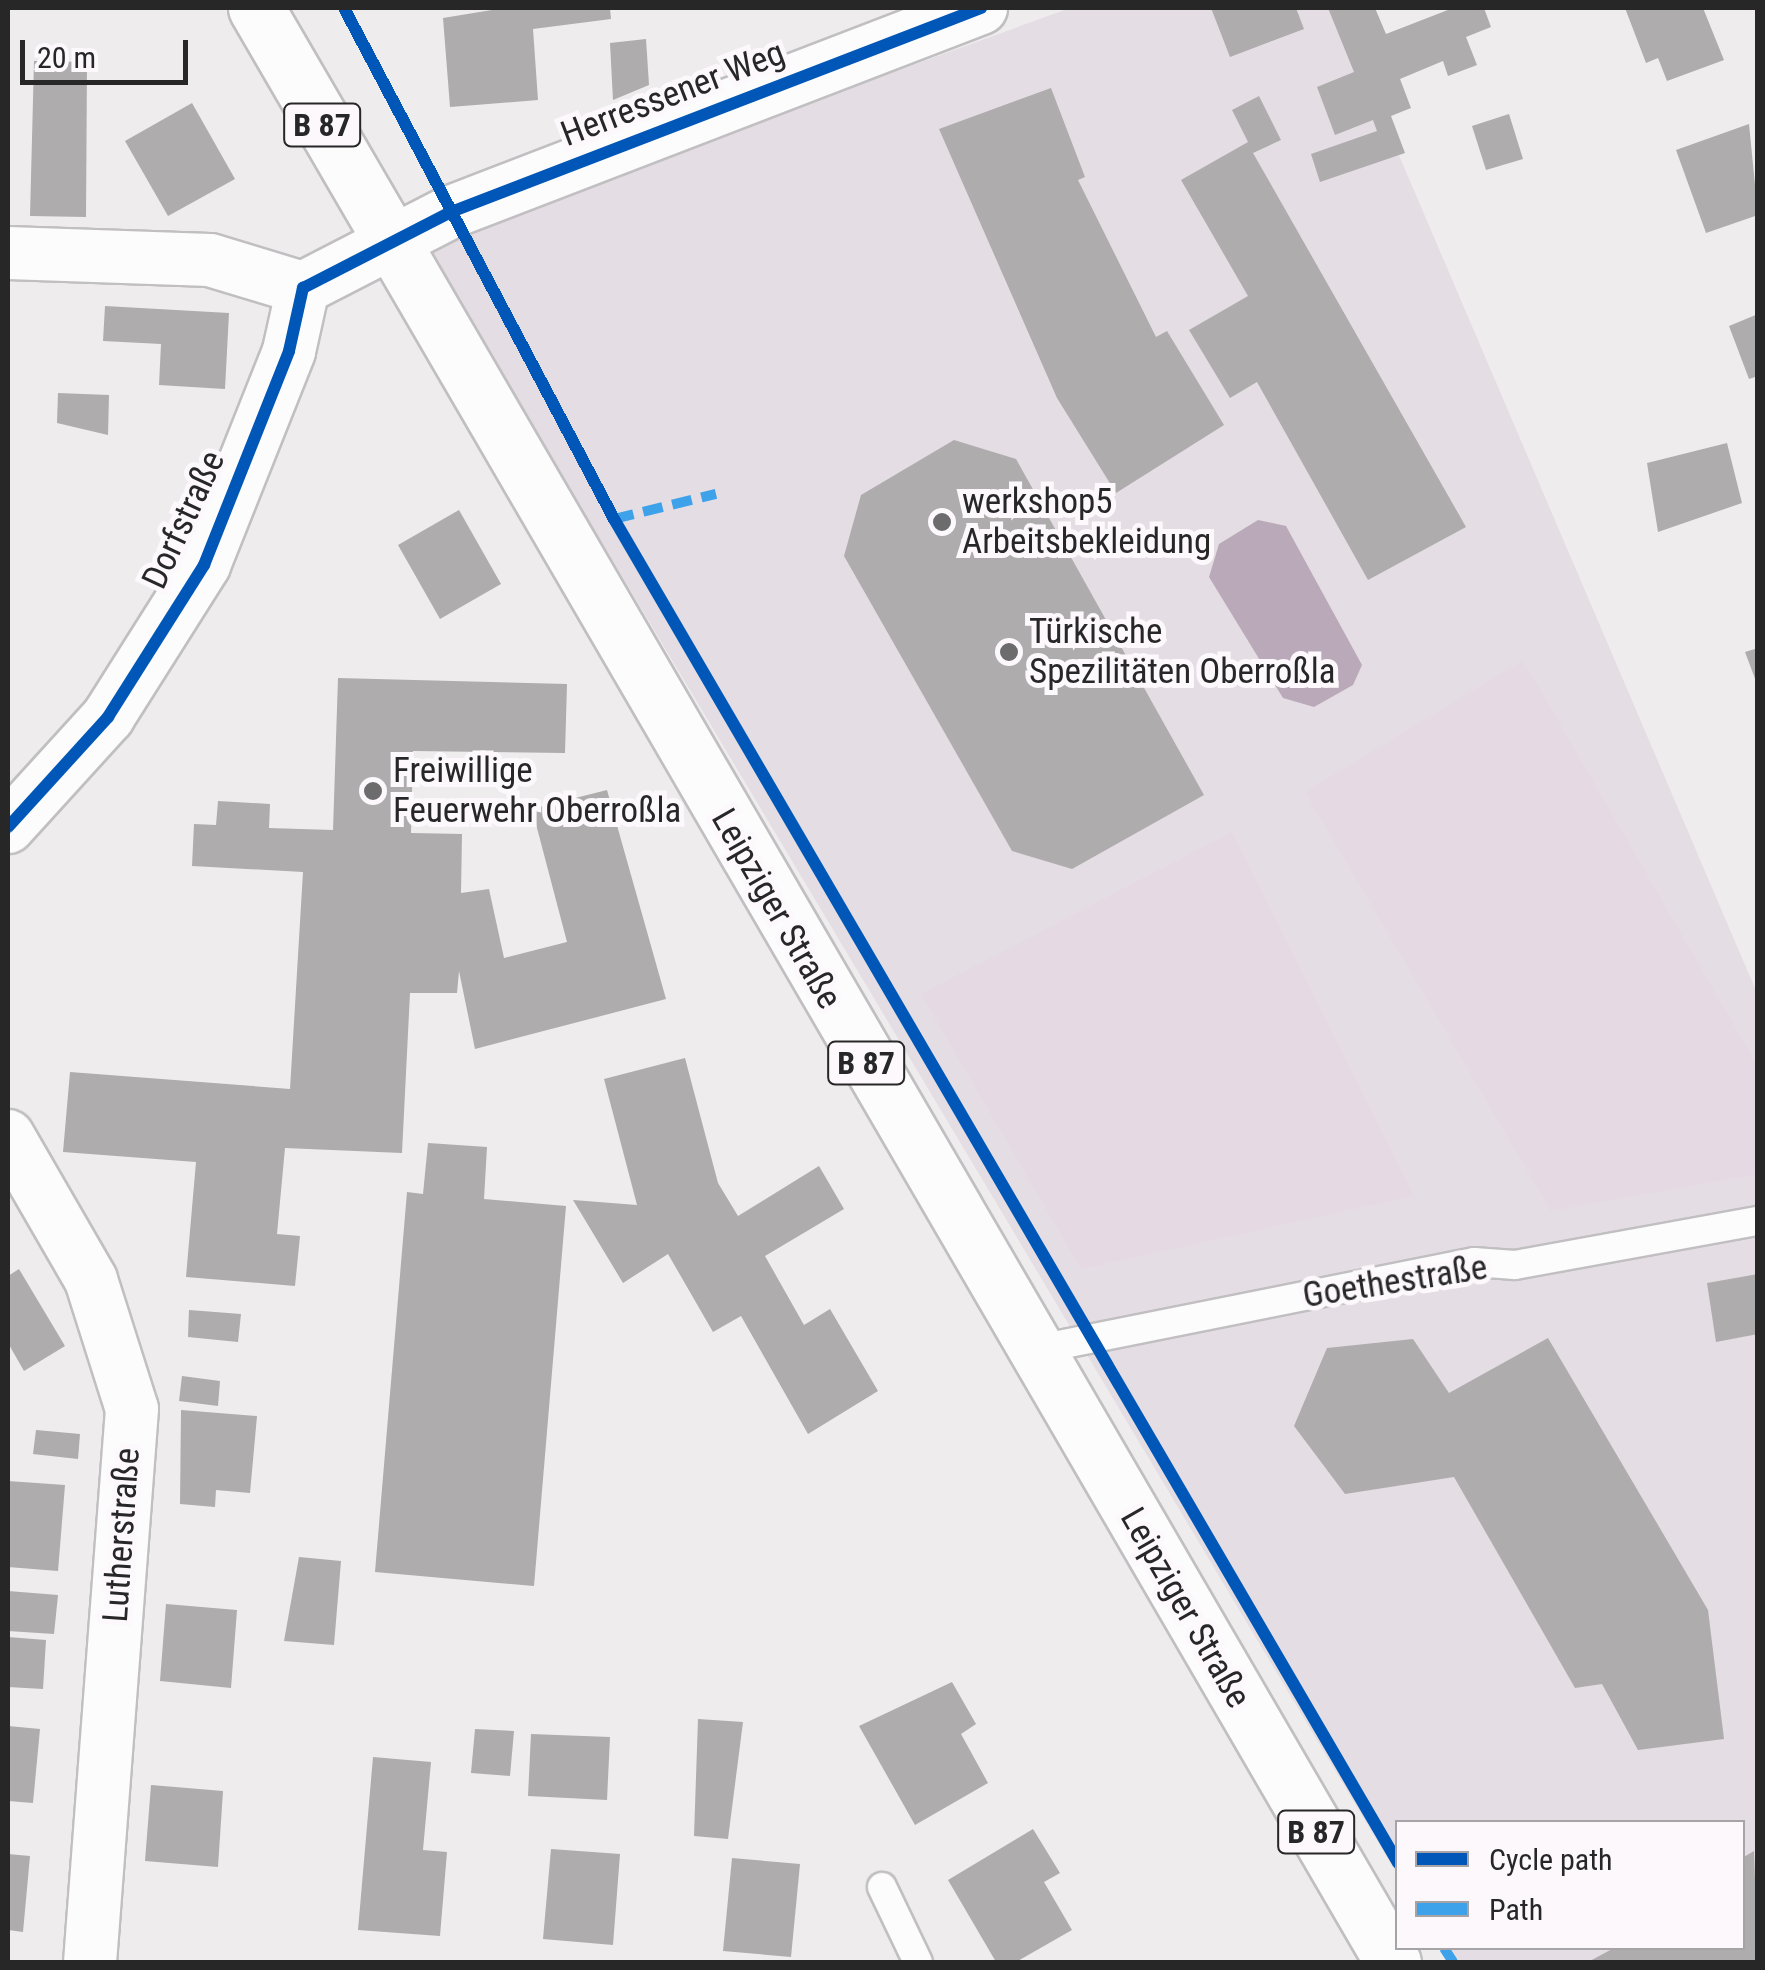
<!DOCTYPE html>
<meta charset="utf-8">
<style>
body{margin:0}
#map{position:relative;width:1765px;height:1970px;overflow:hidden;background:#eeeced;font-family:"Roboto Condensed",sans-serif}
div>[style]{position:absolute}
.built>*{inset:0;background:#e4dde3}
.green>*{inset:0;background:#e5dae4}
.water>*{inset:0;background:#baaab9}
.building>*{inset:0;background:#aeacad}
.roads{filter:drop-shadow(2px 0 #c1bfc1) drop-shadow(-2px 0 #c1bfc1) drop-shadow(0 2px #c1bfc1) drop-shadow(0 -2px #c1bfc1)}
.service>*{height:28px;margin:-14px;padding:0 14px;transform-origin:14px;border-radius:14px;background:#fcfcfc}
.minor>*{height:52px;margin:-26px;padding:0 26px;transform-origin:26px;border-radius:26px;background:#fcfcfc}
.primary>*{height:55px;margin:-27.5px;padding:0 27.5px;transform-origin:27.5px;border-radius:27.5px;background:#fcfcfc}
.quiet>*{height:10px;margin-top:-5px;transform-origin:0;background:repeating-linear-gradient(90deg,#3ea2eb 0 20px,transparent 0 30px)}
.cycleway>*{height:12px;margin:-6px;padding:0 6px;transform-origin:6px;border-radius:6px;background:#0057b8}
.dots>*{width:28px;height:28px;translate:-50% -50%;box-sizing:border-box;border:5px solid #fcf8fc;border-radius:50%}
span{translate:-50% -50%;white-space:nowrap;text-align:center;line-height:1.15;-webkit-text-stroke:10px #fcf8fc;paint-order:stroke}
.shield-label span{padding:2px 8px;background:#fcf8fc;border:2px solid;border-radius:8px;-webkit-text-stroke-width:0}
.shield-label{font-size:32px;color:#282728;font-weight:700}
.street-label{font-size:35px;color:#282728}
.poi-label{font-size:35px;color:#282728}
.left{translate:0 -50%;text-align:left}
.frame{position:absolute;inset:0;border:10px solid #282728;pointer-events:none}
.legend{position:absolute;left:1395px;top:1820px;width:350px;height:130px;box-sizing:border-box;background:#fcf8fc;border:2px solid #a7a4a7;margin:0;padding:12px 18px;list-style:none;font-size:30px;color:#282728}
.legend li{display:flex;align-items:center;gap:20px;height:50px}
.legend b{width:50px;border:2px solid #a7a4a7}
.scale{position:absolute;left:20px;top:40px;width:168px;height:45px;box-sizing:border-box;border:5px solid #282728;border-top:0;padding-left:12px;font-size:30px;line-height:35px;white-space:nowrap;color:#282728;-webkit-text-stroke:8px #fcf8fc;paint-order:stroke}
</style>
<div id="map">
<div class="built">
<div style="clip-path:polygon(1070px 8px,1336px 8px,1757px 993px,1757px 1962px,1452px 1962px,1443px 1948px,1742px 1948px,1742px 1822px,1398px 1822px,1397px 1874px,423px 243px)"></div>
</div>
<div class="green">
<div style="clip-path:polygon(1523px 660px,1757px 1065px,1757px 1174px,1551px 1211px,1305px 792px)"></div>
<div style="clip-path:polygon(1232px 832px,1414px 1196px,1081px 1269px,921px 994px)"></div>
</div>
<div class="water">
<div style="clip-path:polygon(1258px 520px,1286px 526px,1362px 665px,1353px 685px,1314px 707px,1283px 698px,1209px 577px,1219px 544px)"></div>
</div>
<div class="building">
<div style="clip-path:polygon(504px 8px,610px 8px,611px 19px,533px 29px,538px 100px,450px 107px,443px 18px)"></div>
<div style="clip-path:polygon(1211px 8px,1296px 8px,1304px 29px,1230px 57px)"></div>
<div style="clip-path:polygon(1328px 8px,1375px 8px,1386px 34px,1453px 8px,1484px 8px,1491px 27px,1466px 37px,1477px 65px,1448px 76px,1443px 61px,1400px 79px,1411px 108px,1391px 116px,1405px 153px,1320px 182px,1311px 154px,1377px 131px,1373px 120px,1335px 135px,1317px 87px,1354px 72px)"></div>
<div style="clip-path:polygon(1625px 8px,1703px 8px,1724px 60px,1667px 81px,1658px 58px,1646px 63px)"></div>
<div style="clip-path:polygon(646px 39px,649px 85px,613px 100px,610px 43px)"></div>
<div style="clip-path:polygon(34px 61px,87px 62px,86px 217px,30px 216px)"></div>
<div style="clip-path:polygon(1051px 88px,1085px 177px,1078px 180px,1156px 337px,1167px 331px,1224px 425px,1116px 493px,1057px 398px,939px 129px)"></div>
<div style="clip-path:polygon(1259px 96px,1281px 140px,1253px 153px,1466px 527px,1368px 580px,1257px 382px,1230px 398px,1189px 330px,1248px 296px,1181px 180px,1248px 142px,1232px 110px)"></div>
<div style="clip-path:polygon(192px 103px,235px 179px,168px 216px,125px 141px)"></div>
<div style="clip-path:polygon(1509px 114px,1523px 159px,1486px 170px,1472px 126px)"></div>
<div style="clip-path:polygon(1749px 124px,1758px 215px,1706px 233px,1676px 150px)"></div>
<div style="clip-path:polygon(105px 306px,229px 313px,225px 389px,159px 385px,161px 344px,103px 341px)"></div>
<div style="clip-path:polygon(1758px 314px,1758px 376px,1749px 379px,1729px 326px)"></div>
<div style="clip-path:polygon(58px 393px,109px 395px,108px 435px,57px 423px)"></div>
<div style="clip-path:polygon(954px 440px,1016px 459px,1204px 795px,1072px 869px,1012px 851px,844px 556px,861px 495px)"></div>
<div style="clip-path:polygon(1727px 443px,1742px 503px,1658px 532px,1647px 463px)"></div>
<div style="clip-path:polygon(459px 510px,501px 584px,440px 619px,398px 545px)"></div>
<div style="clip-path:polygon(1758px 648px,1758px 684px,1757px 684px,1745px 652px)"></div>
<div style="clip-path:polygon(338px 678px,567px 684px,565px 753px,413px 751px,411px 833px,462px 834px,461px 893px,489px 889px,504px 958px,567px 942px,532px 809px,607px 790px,666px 999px,475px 1049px,459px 971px,457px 993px,410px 993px,402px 1153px,285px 1148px,277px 1234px,300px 1236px,295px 1286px,186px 1277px,196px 1162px,63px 1152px,70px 1072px,290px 1089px,303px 872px,192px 866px,194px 824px,216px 825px,218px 801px,270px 804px,269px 828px,333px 830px)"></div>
<div style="clip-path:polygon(685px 1058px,718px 1183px,738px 1216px,819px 1166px,844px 1209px,765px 1256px,804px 1325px,830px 1309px,878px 1391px,808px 1434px,741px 1316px,713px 1332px,668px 1254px,623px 1283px,573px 1200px,637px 1205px,604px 1079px)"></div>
<div style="clip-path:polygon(428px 1143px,487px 1147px,484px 1199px,566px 1206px,534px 1586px,375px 1572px,407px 1192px,423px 1194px)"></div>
<div style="clip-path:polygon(19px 1269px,65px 1346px,24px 1371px,8px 1343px,8px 1276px)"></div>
<div style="clip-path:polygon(1758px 1274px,1758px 1334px,1716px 1342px,1707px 1283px)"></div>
<div style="clip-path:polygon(189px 1310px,241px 1314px,238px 1342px,188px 1337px)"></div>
<div style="clip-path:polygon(1548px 1338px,1708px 1610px,1724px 1739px,1638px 1750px,1602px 1684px,1575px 1688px,1454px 1477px,1345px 1494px,1294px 1426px,1327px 1348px,1413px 1339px,1449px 1393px)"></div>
<div style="clip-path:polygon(182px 1376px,220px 1381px,218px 1406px,179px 1401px)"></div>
<div style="clip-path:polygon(181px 1410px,257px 1416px,250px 1493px,216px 1490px,215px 1507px,180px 1504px)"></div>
<div style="clip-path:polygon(36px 1430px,80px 1434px,78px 1459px,33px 1454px)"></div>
<div style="clip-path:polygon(8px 1481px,65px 1485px,58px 1571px,8px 1567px)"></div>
<div style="clip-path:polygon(299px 1557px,341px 1561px,334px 1645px,284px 1641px)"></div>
<div style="clip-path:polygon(8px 1591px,58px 1595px,54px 1634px,8px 1631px)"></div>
<div style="clip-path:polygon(166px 1604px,237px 1610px,231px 1688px,160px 1681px)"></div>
<div style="clip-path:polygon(8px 1637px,46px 1640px,43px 1689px,8px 1687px)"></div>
<div style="clip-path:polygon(952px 1682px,976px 1724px,961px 1734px,988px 1783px,915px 1825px,859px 1726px)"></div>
<div style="clip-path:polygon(698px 1719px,743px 1722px,728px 1839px,694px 1836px)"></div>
<div style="clip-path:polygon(8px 1726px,40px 1729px,33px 1803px,8px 1801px)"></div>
<div style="clip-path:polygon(475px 1729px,514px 1731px,510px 1776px,471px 1773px)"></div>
<div style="clip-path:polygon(531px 1734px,610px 1737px,607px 1800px,528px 1796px)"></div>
<div style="clip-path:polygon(373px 1757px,431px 1762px,423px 1850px,447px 1852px,440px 1936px,358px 1930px)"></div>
<div style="clip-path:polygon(151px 1785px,223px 1791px,218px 1867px,145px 1861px)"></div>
<div style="clip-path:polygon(1033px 1829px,1060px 1873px,1044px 1882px,1072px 1930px,1016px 1962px,996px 1962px,948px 1880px)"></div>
<div style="clip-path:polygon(551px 1849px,620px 1854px,613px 1945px,543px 1939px)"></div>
<div style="clip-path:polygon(1754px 1851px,1758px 1962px,1588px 1962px,1614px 1948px,1742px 1948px,1742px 1858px)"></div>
<div style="clip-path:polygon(8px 1854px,30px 1856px,23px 1932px,8px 1930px)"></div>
<div style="clip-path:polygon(732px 1858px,800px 1864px,791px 1957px,723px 1951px)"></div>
</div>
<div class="roads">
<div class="service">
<div style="left:1034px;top:1350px;width:449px;rotate:-11.3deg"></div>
<div style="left:1474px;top:1262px;width:41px;rotate:4.2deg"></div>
<div style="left:1515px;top:1265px;width:247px;rotate:-10.3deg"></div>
<div style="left:882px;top:1887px;width:83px;rotate:64.4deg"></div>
</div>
<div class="minor">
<div style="left:8px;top:253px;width:202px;rotate:2deg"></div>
<div style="left:210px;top:260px;width:97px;rotate:16.8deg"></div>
<div style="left:8px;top:827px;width:149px;rotate:-47.7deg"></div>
<div style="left:108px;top:717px;width:180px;rotate:-57.7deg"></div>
<div style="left:204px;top:565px;width:230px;rotate:-68.3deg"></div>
<div style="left:289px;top:351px;width:65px;rotate:-77.5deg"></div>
<div style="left:303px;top:288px;width:166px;rotate:-27.2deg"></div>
<div style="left:451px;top:212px;width:568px;rotate:-21.05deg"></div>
<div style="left:8px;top:1136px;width:166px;rotate:60deg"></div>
<div style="left:91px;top:1280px;width:135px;rotate:72.4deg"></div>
<div style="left:132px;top:1409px;width:555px;rotate:94.34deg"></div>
</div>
<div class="primary">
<div style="left:256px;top:8px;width:2261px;rotate:59.81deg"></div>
</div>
</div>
<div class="quiet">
<div style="left:614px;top:519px;width:105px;rotate:-13.8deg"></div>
<div style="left:1444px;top:1948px;width:17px;rotate:57deg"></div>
</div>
<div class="cycleway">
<div style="left:344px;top:8px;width:578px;rotate:62.15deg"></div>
<div style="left:614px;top:519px;width:1556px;rotate:59.74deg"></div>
<div style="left:8px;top:827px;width:149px;rotate:-47.7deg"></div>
<div style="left:108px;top:717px;width:180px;rotate:-57.7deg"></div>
<div style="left:204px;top:565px;width:230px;rotate:-68.3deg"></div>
<div style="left:289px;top:351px;width:65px;rotate:-77.5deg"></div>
<div style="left:303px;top:288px;width:166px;rotate:-27.2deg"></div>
<div style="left:451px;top:212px;width:568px;rotate:-21.05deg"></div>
</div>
<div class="dots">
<div style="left:942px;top:522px;background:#6d6c6d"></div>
<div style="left:1009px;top:652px;background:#6d6c6d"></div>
<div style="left:373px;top:791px;background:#6d6c6d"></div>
</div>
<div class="shield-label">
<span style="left:322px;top:125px">B 87</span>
<span style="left:866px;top:1063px">B 87</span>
<span style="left:1316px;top:1832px">B 87</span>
</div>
<div class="street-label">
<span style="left:673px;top:94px;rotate:-21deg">Herressener Weg</span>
<span style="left:184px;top:520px;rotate:-65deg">Dorfstraße</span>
<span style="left:776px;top:909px;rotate:60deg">Leipziger Straße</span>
<span style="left:1395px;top:1282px;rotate:-9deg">Goethestraße</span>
<span style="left:122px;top:1535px;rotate:-86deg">Lutherstraße</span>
<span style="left:1185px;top:1608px;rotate:60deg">Leipziger Straße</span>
</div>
<div class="poi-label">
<span class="left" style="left:962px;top:522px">werkshop5<br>Arbeitsbekleidung</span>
<span class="left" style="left:1029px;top:652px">Türkische<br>Spezilitäten Oberroßla</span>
<span class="left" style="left:393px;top:791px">Freiwillige<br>Feuerwehr Oberroßla</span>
</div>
<div class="frame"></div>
<ul class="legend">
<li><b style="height:12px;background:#0057b8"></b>Cycle path</li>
<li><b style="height:12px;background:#3ea2eb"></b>Path</li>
</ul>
<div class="scale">20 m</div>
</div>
